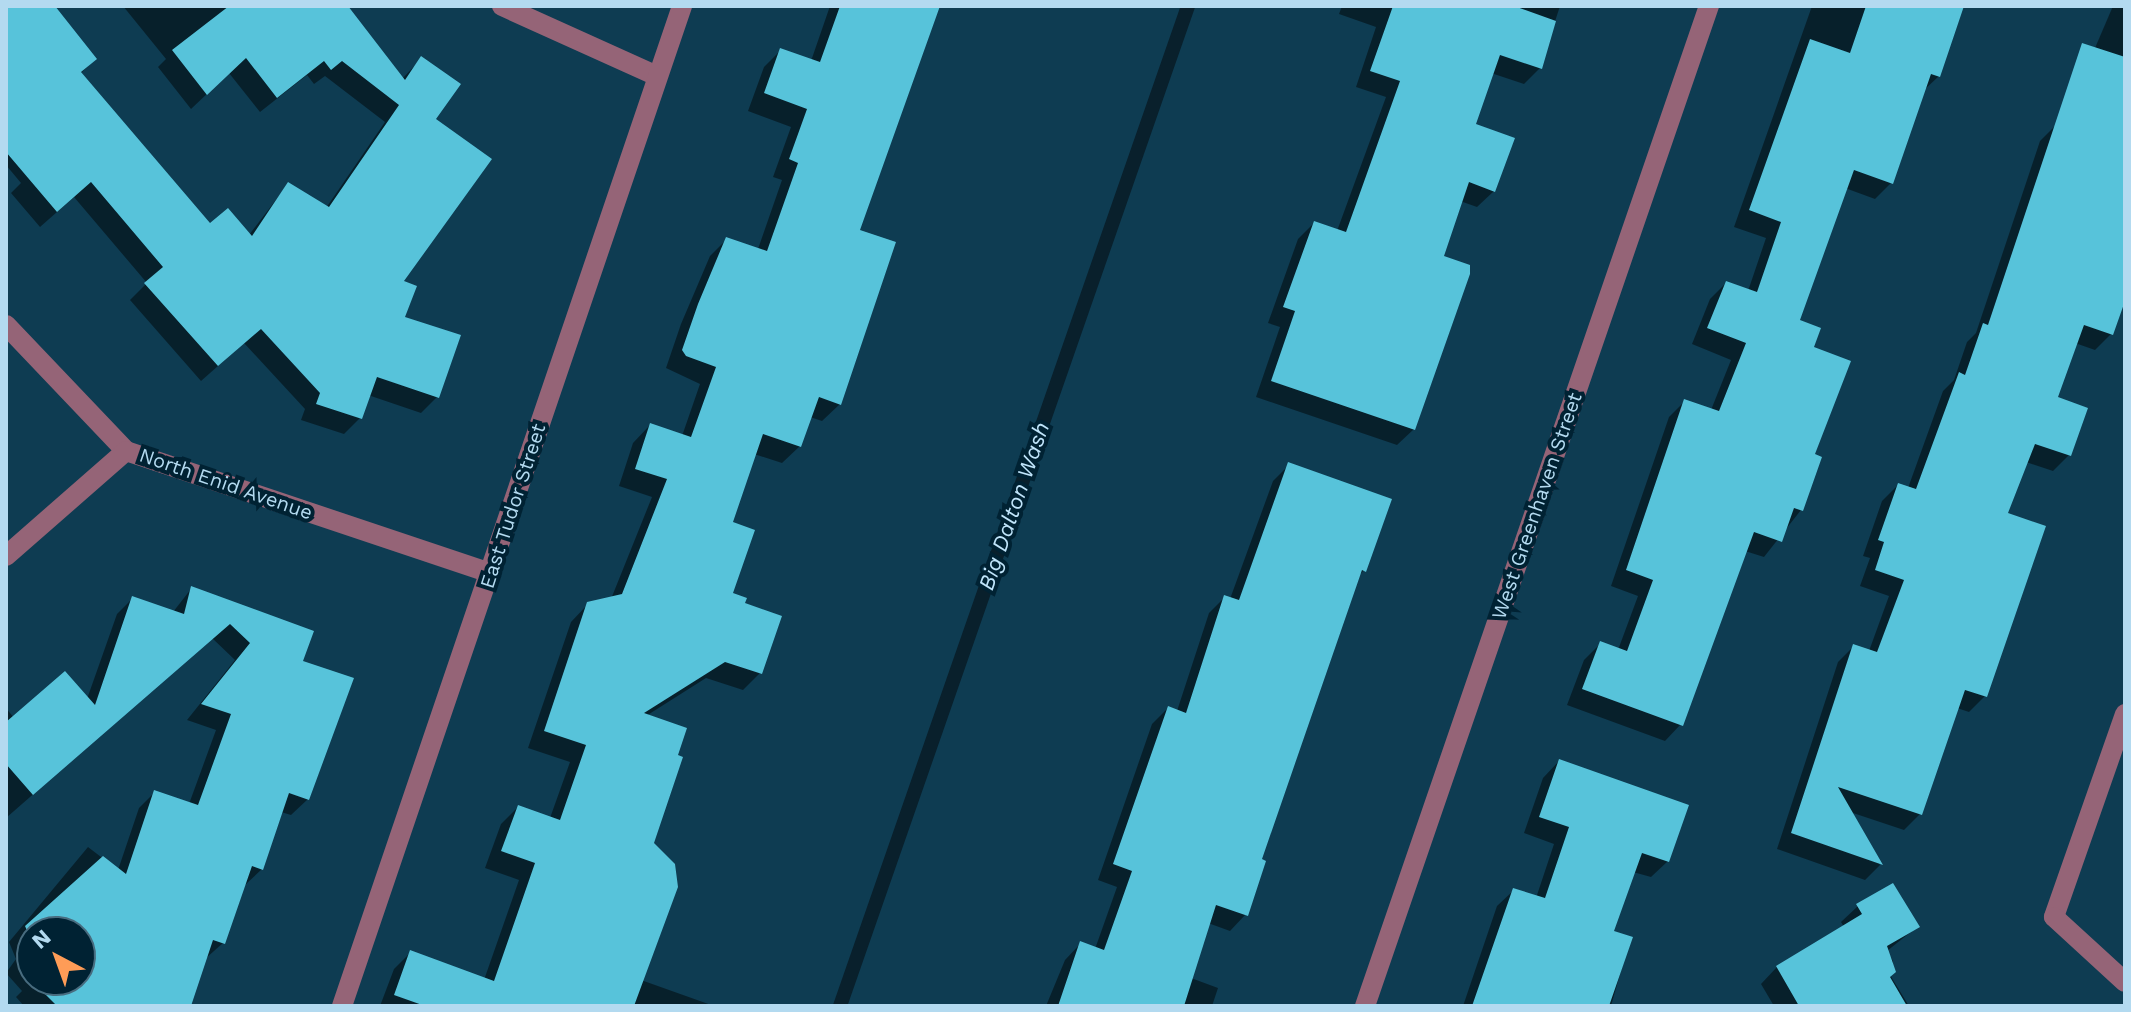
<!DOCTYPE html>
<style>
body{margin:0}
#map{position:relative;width:2131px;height:1012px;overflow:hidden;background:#0e3c52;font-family:"Work Sans",sans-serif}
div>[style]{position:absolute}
.shadow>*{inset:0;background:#0007}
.stream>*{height:14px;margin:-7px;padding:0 7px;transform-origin:7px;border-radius:7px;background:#09202c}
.building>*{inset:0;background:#57c3da}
.minor>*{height:20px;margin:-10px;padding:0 10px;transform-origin:10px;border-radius:10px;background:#956477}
span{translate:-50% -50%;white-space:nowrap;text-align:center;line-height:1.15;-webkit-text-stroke:8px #023;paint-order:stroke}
.street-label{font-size:20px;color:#b3daf0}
.water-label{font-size:22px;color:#c0e5fb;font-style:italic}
.frame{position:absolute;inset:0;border:8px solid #b3daf0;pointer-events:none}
.north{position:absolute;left:16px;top:916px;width:80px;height:80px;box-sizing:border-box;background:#023;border:2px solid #486c7f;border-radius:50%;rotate:319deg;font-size:22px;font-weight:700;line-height:32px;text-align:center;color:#b3daf0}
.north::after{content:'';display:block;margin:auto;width:28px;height:36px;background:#fe9c57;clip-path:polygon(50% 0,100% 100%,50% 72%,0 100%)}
</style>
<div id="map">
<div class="shadow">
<div style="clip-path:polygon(6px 6px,52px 6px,95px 59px,80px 74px,210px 226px,249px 235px,288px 184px,326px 208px,385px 122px,325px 76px,314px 84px,307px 75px,260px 112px,229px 73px,191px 109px,158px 67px,166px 59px,123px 6px,345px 6px,402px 79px,422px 58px,433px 119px,401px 282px,403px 318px,437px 397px,421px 413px,368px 395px,360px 418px,344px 434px,301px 420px,305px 409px,244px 343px,201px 381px,130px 300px,147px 283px,74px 197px,40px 227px,11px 193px,21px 183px,6px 165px)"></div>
<div style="clip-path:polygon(830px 6px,937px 6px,858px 231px,840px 404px,822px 421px,810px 417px,800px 446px,782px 463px,754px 454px,730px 524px,730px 594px,743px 605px,760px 673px,743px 690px,706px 678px,646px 716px,651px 843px,641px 980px,714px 1006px,380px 1006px,394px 969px,411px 952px,484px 980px,519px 880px,485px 868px,501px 824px,518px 807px,550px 818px,570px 762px,528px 748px,571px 622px,588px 604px,611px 599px,652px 497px,619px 486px,633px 443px,650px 425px,682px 436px,700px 384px,666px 368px,681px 324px,710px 256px,727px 239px,758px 249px,782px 180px,773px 177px,791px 127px,748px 111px,764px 67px,781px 50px,811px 61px)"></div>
<div style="clip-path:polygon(1342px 6px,1560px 6px,1540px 68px,1524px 84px,1491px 73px,1473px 125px,1494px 191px,1477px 207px,1460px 201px,1441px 257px,1414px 429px,1397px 445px,1256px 397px,1280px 327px,1268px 323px,1298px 239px,1314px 223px,1337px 231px,1386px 97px,1356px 87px,1376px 27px,1339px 14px)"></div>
<div style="clip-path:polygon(1812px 6px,1962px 6px,1939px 76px,1922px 92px,1891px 183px,1875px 199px,1845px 188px,1797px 321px,1811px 348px,1801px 510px,1764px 557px,1745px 551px,1681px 724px,1665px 741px,1567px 705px,1584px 660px,1600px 644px,1618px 650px,1638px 596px,1611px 586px,1669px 417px,1685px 401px,1711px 410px,1731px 360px,1692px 344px,1710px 299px,1726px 283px,1748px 291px,1766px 238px,1734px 227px)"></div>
<div style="clip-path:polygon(2113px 6px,2125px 6px,2125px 91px,2083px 76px)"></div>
<div style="clip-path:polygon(2056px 125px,2125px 149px,2125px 296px,2111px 334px,2095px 350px,2075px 343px,2055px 398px,2069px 455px,2053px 471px,2026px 462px,2005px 514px,1985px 696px,1969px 712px,1957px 708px,1920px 814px,1904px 830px,1850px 812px,1880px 865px,1865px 880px,1777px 849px,1838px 662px,1854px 646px,1869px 651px,1889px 596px,1860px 586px,1870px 558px,1863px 556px,1882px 501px,1898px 485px,1908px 488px,1943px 391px,1954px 380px,1967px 342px,1976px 333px,2040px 141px)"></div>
<div style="clip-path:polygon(1289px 465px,1364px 570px,1357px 578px,1260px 861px,1246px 914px,1230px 931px,1208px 923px,1191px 978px,1218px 988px,1212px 1006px,1046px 1006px,1065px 960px,1081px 943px,1095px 949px,1117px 887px,1098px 880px,1152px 724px,1168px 708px,1177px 711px,1209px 613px,1225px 597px,1230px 599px,1273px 481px)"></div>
<div style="clip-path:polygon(evenodd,191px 589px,301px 662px,308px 799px,291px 815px,281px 812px,262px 869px,245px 885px,223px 943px,205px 959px,179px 1006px,24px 1006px,16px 997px,22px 991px,6px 973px,16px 959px,9px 942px,88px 847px,118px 870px,139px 808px,155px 792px,189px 804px,216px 730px,187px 720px,235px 660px,212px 638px,6px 818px,6px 708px,14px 718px,87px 699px,117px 614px,133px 598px,173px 612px,191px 589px,32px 932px,80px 932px,80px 980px,32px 980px,32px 932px)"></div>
<div style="clip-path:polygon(1559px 761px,1668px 861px,1651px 877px,1633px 872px,1612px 932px,1630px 939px,1611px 1006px,1463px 1006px,1497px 906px,1514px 890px,1536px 898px,1554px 844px,1524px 833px,1543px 778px)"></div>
<div style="clip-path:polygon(1858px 906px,1917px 927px,1887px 951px,1893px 961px,1890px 975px,1909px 1006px,1774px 1006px,1761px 984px,1777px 967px,1844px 927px,1841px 922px)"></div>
</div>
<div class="stream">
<div style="left:840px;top:1006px;width:1059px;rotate:-70.81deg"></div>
</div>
<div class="building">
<div style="clip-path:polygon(6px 6px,55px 6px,97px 59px,81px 72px,210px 223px,228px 208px,252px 236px,288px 182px,329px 207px,399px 105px,342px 61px,331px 70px,324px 61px,277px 98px,246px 58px,207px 95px,172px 50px,229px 6px,348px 6px,405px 80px,421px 56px,461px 84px,436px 119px,492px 159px,404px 281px,417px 286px,405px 317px,461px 335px,439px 398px,377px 377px,362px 419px,316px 404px,320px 393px,261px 329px,218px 366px,144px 283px,163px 267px,91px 182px,57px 212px,6px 152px)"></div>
<div style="clip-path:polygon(840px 6px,940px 6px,860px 230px,896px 242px,841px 405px,819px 397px,801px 447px,763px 434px,733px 522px,755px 530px,733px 593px,747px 598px,745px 603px,782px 616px,762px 674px,725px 662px,644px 713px,687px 728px,678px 755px,683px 757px,654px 843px,675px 864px,678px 887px,634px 1006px,425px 1006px,394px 995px,410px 950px,494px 981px,535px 863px,501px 851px,518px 805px,560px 820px,586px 745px,544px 731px,587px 602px,622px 594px,667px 479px,635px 469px,650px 423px,691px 437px,716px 367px,686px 356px,682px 350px,698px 304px,726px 237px,767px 251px,798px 163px,789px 159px,807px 109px,764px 93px,780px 48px,820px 62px)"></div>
<div style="clip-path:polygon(1393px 6px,1514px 6px,1556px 21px,1542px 69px,1500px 55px,1476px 124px,1515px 138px,1495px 192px,1469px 182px,1444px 256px,1470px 265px,1470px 274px,1415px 430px,1271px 381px,1295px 311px,1283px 307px,1314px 221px,1346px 232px,1400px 81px,1370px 71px)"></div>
<div style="clip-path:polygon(1866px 6px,1964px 6px,1940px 77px,1931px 74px,1893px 184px,1854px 170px,1800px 320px,1821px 328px,1814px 347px,1851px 361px,1815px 454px,1822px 457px,1803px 511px,1794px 508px,1782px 542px,1754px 532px,1683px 726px,1582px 689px,1600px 641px,1627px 651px,1653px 580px,1626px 570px,1684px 399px,1719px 411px,1746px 343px,1707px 328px,1726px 281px,1757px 292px,1781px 222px,1749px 210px,1810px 39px,1850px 53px)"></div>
<div style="clip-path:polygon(2082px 43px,2125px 57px,2125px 301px,2113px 335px,2084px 325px,2058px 397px,2088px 408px,2071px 456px,2035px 444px,2008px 513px,2046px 526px,1987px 697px,1965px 690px,1922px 815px,1838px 787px,1883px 865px,1791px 833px,1853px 644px,1877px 652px,1904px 580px,1875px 570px,1884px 542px,1878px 540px,1898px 483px,1916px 489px,1959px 372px,1965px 375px,1983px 323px,1988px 325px)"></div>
<div style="clip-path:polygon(1288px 462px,1392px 499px,1366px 572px,1362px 570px,1262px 859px,1266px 861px,1248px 916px,1216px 905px,1184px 1006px,1058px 1006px,1080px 941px,1104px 950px,1132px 871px,1113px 864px,1168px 706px,1186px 713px,1224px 595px,1239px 600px)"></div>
<div style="clip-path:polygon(191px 586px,314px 631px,303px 661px,354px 678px,309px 800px,289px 793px,263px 870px,252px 866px,225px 944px,213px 940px,191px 1006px,57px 1006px,31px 980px,80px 980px,80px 932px,32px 932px,32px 968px,19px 953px,32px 942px,25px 926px,103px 856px,126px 874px,154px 790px,198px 805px,231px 714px,201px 704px,250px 643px,230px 624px,33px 795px,6px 764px,6px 722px,65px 671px,95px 705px,132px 596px,184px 614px)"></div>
<div style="clip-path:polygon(1559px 759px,1689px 805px,1669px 862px,1642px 853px,1614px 931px,1633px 937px,1609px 1006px,1472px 1006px,1513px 888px,1545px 898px,1569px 827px,1539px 817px)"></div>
<div style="clip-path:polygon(1893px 883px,1920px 927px,1887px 946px,1896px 972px,1890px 977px,1907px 1006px,1799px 1006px,1776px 966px,1862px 914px,1856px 904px)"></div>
</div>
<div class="minor">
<div style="left:502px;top:6px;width:168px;rotate:24.3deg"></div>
<div style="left:6px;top:325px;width:174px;rotate:46.4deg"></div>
<div style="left:126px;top:451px;width:385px;rotate:18.5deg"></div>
<div style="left:6px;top:556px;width:159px;rotate:-41.2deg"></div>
<div style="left:2125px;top:714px;width:215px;rotate:109.3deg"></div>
<div style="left:2054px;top:917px;width:96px;rotate:42.5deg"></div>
<div style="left:342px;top:1006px;width:1056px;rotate:-71.22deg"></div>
<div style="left:1365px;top:1006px;width:1058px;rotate:-71.02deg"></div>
</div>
<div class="street-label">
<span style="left:226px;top:484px;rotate:19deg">North Enid Avenue</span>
<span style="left:513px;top:506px;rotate:-72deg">East Tudor Street</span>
<span style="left:1537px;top:506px;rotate:-71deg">West Greenhaven Street</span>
</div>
<div class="water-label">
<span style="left:1014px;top:506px;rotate:-71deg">Big Dalton Wash</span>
</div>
<div class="frame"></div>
<div class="north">N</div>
</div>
